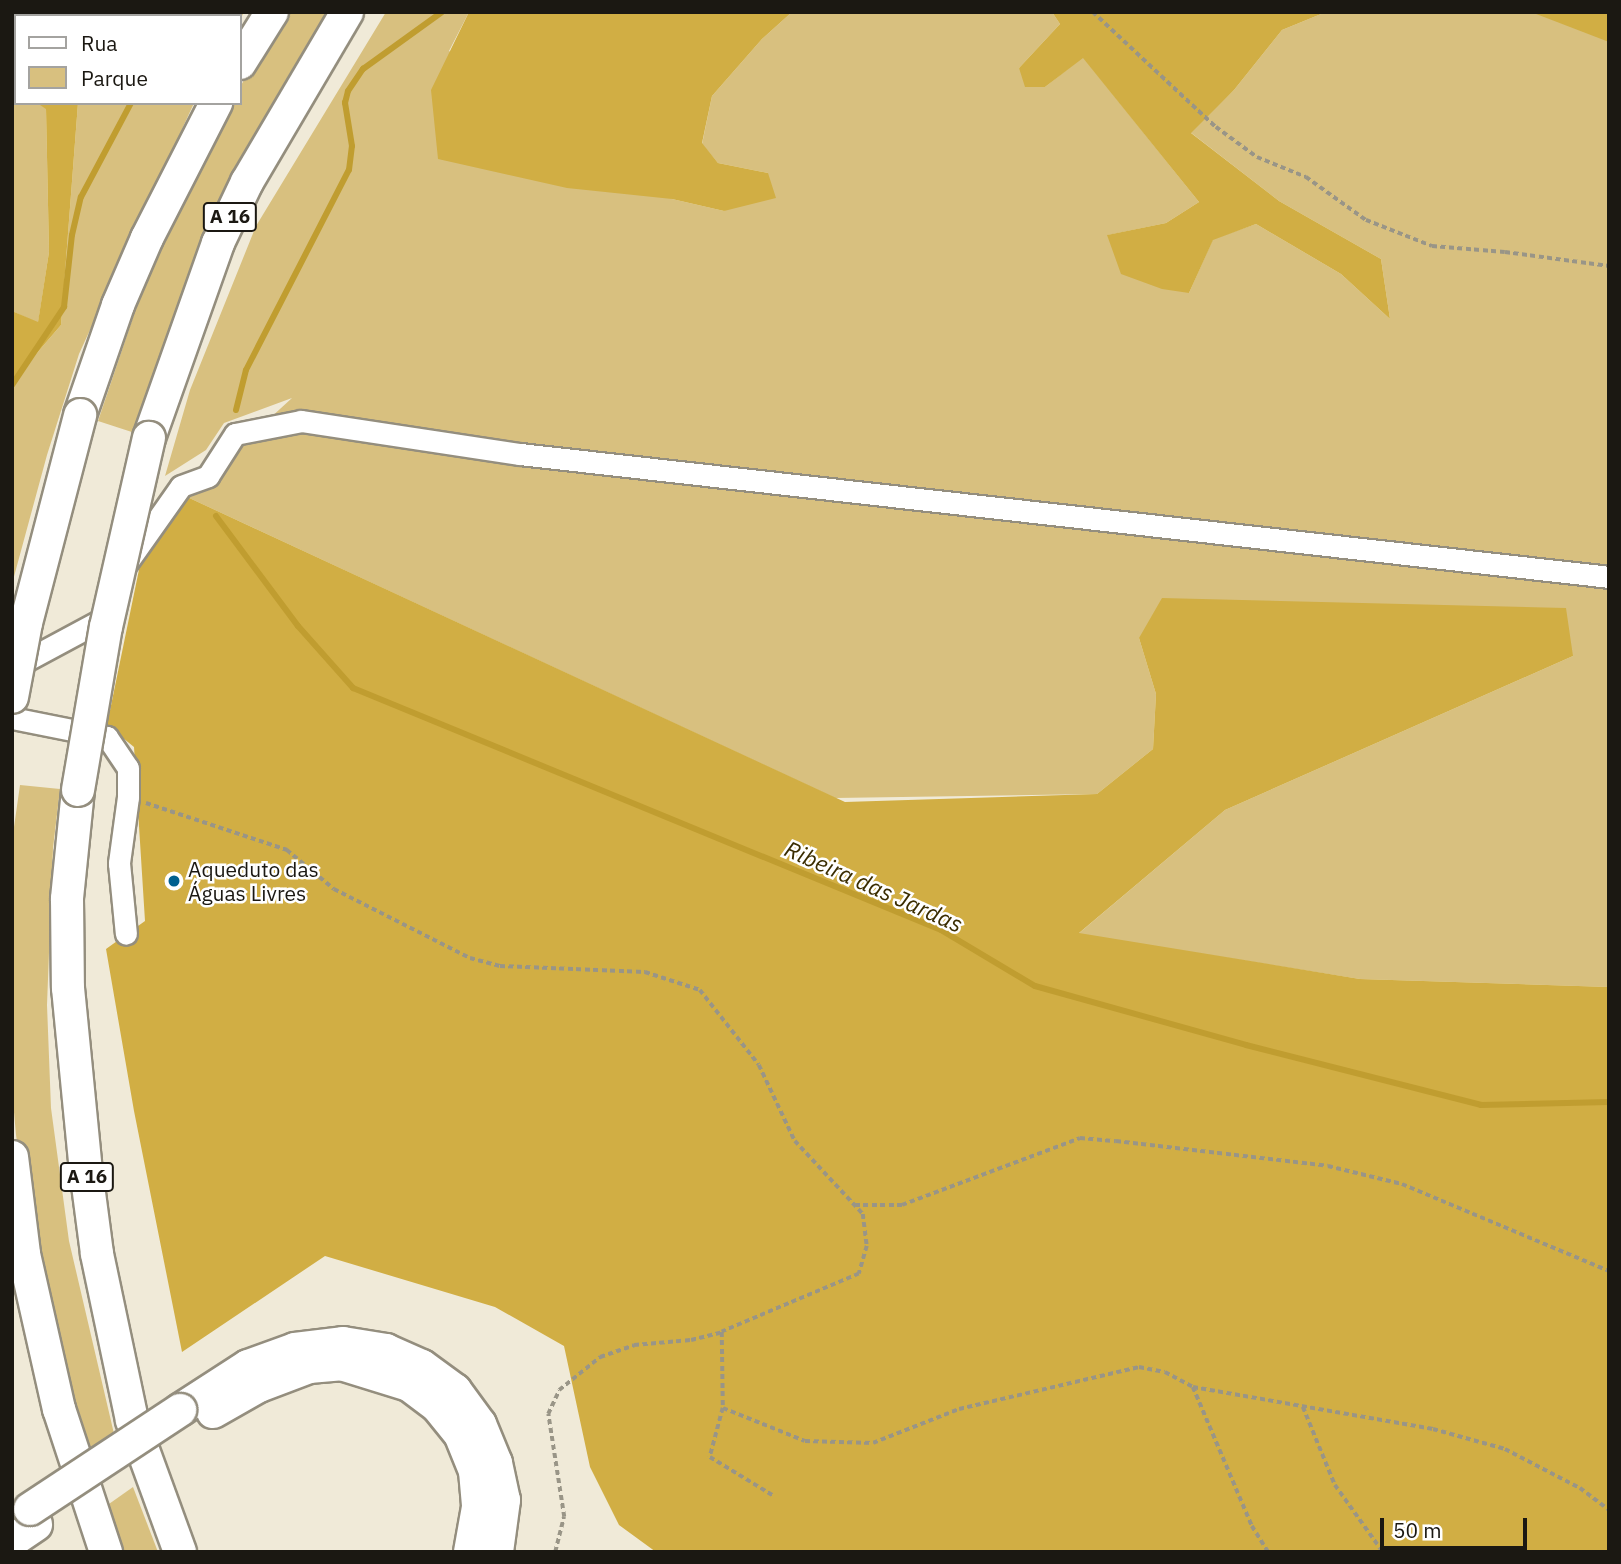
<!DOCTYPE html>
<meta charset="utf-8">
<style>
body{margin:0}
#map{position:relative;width:1621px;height:1564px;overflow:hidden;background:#f0ead8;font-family:"IBM Plex Sans",sans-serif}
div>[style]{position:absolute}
.green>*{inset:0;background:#d8c07f}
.forest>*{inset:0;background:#d1ae44}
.stream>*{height:6px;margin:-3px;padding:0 3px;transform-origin:3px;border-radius:3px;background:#c09d30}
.path>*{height:3.5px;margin-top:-1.75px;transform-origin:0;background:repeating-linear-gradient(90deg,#999587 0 5px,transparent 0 8.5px)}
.roads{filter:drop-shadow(2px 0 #948e7e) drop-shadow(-2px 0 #948e7e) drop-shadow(0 2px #948e7e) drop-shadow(0 -2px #948e7e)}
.minor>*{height:21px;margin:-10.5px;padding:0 10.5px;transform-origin:10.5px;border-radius:10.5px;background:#fff}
.highway>*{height:32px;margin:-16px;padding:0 16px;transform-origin:16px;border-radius:16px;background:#fff}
.bridges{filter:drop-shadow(2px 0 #948e7e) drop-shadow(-2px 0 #948e7e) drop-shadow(0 2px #948e7e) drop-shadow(0 -2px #948e7e)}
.highway-bridge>*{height:32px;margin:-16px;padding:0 16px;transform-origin:16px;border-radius:16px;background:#fff}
.dots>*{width:19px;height:19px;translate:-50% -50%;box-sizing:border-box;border:4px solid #fff;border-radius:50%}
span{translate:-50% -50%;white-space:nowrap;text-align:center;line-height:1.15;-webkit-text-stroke:5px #fff;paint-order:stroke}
.shield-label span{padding:2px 5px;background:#fff;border:2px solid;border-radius:5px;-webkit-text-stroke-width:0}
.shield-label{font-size:19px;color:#1b1812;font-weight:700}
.poi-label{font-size:21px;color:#1b1812}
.left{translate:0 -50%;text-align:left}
.water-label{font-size:23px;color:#3b2d00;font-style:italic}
.frame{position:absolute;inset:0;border:14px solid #1b1812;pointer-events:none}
.legend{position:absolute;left:14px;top:14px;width:228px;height:91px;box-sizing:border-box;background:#fff;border:2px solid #a4a3a0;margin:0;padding:9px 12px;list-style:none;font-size:21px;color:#1b1812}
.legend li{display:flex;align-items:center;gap:14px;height:35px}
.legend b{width:35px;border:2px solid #a4a3a0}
.scale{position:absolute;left:1380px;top:1518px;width:147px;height:32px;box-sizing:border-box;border:4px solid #1b1812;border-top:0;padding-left:9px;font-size:21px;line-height:24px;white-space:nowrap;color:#1b1812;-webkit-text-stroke:5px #fff;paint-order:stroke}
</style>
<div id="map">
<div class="green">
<div style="clip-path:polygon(89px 12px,244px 12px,240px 20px,240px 16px,88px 16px)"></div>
<div style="clip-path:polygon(284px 12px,334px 12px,141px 435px,98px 421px,146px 279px,193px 176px,231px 103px,240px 103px,240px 87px)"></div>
<div style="clip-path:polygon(386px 12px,469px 12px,449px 51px,672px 199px,724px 211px,768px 173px,718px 163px,702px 144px,712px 96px,762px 39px,792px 12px,1052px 12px,1060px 24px,1019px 68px,1045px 87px,1083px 57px,1199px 202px,1166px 223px,1108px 235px,1189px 293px,1213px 239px,1256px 224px,1341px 274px,1390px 319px,1381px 259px,1279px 201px,1190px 132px,1234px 90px,1282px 30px,1326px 12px,1609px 12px,1609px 987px,1360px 979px,1078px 934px,1225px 810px,1573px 656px,1139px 638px,1156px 694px,1153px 749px,1097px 794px,835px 798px,185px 496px,292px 398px,224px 423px,206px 450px,165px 476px,190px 390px,256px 226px)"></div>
<div style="clip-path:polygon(12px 90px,16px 91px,16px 103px,37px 103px,46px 108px,49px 252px,38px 323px,12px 311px)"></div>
<div style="clip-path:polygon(78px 103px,194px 103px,79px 354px,47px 455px,12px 584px,12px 382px,61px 325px)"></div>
<div style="clip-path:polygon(20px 785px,60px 789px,53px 848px,47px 1005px,51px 1108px,69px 1241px,115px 1438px,83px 1457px,38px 1281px,16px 1135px,12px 1089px,12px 841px)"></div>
<div style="clip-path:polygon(133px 1487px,158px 1552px,115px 1552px,99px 1511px)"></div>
</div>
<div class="forest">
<div style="clip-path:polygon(469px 12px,792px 12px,762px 39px,712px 96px,702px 143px,718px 163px,768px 173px,776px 198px,724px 211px,672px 199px,567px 188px,438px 159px,431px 90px)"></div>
<div style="clip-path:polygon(1052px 12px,1326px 12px,1282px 30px,1234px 90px,1191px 133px,1279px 201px,1381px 259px,1390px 319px,1341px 274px,1256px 224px,1213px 240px,1189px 293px,1162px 289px,1121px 274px,1107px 235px,1166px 223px,1199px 202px,1083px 58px,1045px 87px,1025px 87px,1019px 68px,1060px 24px)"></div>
<div style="clip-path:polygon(1531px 12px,1609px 12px,1609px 42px)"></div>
<div style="clip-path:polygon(37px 103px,78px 103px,61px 325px,12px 382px,12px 311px,38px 322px,49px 252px,46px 109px)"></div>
<div style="clip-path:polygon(185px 496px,845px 802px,1097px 794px,1153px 749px,1156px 694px,1139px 638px,1162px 598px,1566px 608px,1573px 656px,1225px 810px,1079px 933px,1360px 979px,1609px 987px,1609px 1552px,656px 1552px,619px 1525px,590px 1467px,564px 1346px,495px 1307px,325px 1256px,182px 1352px,134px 1111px,106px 949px,145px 921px,134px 747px,107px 725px,142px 555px)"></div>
</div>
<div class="stream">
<div style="left:12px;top:385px;width:94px;rotate:-56.3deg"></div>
<div style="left:64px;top:307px;width:72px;rotate:-83.7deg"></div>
<div style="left:72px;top:235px;width:39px;rotate:-77deg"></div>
<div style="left:81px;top:197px;width:106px;rotate:-62deg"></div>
<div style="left:236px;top:410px;width:41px;rotate:-76deg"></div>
<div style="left:246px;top:370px;width:225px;rotate:-62.8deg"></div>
<div style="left:349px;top:170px;width:24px;rotate:-83deg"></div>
<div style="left:352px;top:146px;width:44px;rotate:-99.2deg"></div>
<div style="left:345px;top:103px;width:12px;rotate:-76deg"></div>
<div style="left:348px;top:91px;width:27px;rotate:-56deg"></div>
<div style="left:363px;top:69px;width:97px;rotate:-35.8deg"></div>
<div style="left:216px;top:516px;width:137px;rotate:53.3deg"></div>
<div style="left:298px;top:626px;width:83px;rotate:48.4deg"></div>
<div style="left:353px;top:688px;width:636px;rotate:22.37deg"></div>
<div style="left:941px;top:930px;width:109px;rotate:30.8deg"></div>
<div style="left:1035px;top:986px;width:219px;rotate:15.6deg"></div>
<div style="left:1246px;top:1045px;width:243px;rotate:14.3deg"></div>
<div style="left:1481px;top:1105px;width:128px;rotate:-1.3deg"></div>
</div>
<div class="path">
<div style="left:1093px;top:12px;width:168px;rotate:43.1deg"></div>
<div style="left:1216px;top:127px;width:51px;rotate:36.2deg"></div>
<div style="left:1257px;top:157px;width:53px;rotate:22.2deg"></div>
<div style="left:1306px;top:177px;width:74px;rotate:35.6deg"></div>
<div style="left:1366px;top:220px;width:71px;rotate:21.5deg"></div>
<div style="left:1432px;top:246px;width:73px;rotate:4.7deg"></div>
<div style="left:1505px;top:252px;width:105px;rotate:7.7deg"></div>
<div style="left:146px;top:803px;width:149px;rotate:18.4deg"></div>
<div style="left:287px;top:850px;width:61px;rotate:39.7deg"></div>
<div style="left:334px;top:889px;width:153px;rotate:26.9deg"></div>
<div style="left:470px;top:958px;width:31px;rotate:15deg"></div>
<div style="left:500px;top:966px;width:145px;rotate:2.4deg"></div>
<div style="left:645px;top:972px;width:58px;rotate:18.1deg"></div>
<div style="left:700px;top:990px;width:95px;rotate:51.8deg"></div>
<div style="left:759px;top:1065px;width:84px;rotate:64.7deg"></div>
<div style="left:795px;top:1141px;width:100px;rotate:47deg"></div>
<div style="left:863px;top:1214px;width:32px;rotate:83deg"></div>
<div style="left:867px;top:1246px;width:29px;rotate:106deg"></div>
<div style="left:859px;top:1274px;width:149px;rotate:157.1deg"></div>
<div style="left:722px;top:1332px;width:76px;rotate:89.2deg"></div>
<div style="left:723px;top:1408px;width:51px;rotate:104.9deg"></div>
<div style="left:710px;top:1457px;width:75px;rotate:31.4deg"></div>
<div style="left:855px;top:1205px;width:47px"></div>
<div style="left:902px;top:1205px;width:190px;rotate:-20.6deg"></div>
<div style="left:1080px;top:1138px;width:36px;rotate:5deg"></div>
<div style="left:1116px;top:1141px;width:213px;rotate:6.7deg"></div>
<div style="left:1328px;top:1166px;width:76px;rotate:13.7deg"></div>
<div style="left:1402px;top:1184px;width:225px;rotate:22.8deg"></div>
<div style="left:1193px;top:1387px;width:151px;rotate:67deg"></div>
<div style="left:1252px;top:1526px;width:31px;rotate:58deg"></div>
<div style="left:1303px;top:1407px;width:84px;rotate:67.7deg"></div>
<div style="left:1335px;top:1485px;width:82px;rotate:54.4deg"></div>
<div style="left:723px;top:1408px;width:88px;rotate:21.9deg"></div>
<div style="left:805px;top:1441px;width:68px;rotate:1.7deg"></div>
<div style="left:873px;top:1443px;width:92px;rotate:-21.6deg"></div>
<div style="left:959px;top:1409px;width:185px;rotate:-13.1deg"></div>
<div style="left:1139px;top:1367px;width:26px;rotate:11deg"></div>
<div style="left:1165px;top:1372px;width:32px;rotate:28deg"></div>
<div style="left:1193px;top:1387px;width:244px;rotate:9.9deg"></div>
<div style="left:1433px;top:1429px;width:75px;rotate:15.5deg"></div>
<div style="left:1505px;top:1449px;width:85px;rotate:27.5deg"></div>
<div style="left:1580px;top:1488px;width:36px;rotate:37deg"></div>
<div style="left:555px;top:1552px;width:36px;rotate:-76deg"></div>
<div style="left:564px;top:1517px;width:104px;rotate:-98.8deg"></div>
<div style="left:548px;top:1414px;width:26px;rotate:-65deg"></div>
<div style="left:559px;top:1390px;width:53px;rotate:-38.8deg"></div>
<div style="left:600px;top:1357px;width:36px;rotate:-19deg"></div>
<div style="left:634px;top:1345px;width:57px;rotate:-5deg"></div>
<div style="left:691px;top:1340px;width:32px;rotate:-14deg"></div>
</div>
<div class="roads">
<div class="minor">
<div style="left:126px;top:564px;width:95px;rotate:-54.8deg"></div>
<div style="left:181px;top:486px;width:29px;rotate:-20deg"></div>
<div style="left:208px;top:476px;width:50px;rotate:-57.3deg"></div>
<div style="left:235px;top:434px;width:67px;rotate:-11.1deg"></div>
<div style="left:301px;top:421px;width:221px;rotate:8.6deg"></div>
<div style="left:520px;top:454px;width:1096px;rotate:6.44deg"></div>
<div style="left:14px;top:667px;width:103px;rotate:-28.3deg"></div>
<div style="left:105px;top:618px;width:12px;rotate:-70deg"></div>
<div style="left:12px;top:718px;width:97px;rotate:11.3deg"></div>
<div style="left:107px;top:737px;width:37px;rotate:56deg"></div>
<div style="left:128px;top:768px;width:29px;rotate:90deg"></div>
<div style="left:128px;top:797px;width:67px;rotate:97.8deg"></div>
<div style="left:119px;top:863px;width:71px;rotate:84.4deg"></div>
</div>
<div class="highway">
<div style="left:240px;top:63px;width:60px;rotate:-57.9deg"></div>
<div style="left:80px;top:415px;width:116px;rotate:-70.9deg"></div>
<div style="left:118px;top:305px;width:73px;rotate:-66.6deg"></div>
<div style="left:147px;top:238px;width:152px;rotate:-62.9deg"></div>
<div style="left:149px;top:438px;width:207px;rotate:-70.5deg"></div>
<div style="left:218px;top:243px;width:68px;rotate:-64.6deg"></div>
<div style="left:247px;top:182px;width:197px;rotate:-59.5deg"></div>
<div style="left:78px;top:790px;width:110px;rotate:95.8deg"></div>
<div style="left:67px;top:899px;width:89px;rotate:89.4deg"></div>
<div style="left:68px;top:988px;width:183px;rotate:84.4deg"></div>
<div style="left:86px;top:1170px;width:85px;rotate:82.5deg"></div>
<div style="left:97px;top:1254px;width:170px;rotate:78.1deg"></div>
<div style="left:132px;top:1420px;width:140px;rotate:70deg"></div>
<div style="left:12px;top:1157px;width:98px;rotate:82.9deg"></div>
<div style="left:24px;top:1254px;width:159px;rotate:77.3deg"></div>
<div style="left:59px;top:1409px;width:151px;rotate:71.8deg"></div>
<div style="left:180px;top:1410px;width:81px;rotate:-32.9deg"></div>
<div style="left:248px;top:1366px;width:50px;rotate:-19.9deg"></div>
<div style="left:295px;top:1349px;width:48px;rotate:-7.1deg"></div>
<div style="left:343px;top:1343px;width:44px;rotate:9.2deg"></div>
<div style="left:386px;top:1350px;width:39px;rotate:24deg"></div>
<div style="left:422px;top:1366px;width:41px;rotate:36deg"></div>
<div style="left:455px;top:1390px;width:42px;rotate:53.7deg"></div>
<div style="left:480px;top:1424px;width:42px;rotate:67.7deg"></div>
<div style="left:496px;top:1463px;width:38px;rotate:78deg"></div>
<div style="left:504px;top:1500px;width:52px;rotate:97.7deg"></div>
<div style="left:213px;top:1412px;width:53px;rotate:-29.5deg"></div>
<div style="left:259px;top:1386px;width:53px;rotate:-20.8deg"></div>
<div style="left:309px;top:1367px;width:32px;rotate:-5deg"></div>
<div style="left:341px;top:1364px;width:71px;rotate:17.2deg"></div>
<div style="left:409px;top:1385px;width:35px;rotate:37deg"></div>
<div style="left:437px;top:1406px;width:36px;rotate:51deg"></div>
<div style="left:460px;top:1434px;width:40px;rotate:68deg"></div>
<div style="left:475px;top:1471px;width:36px;rotate:85deg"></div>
<div style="left:478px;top:1507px;width:46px;rotate:100.1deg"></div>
<div style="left:12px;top:1541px;width:29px;rotate:-34deg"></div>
</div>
</div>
<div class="bridges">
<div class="highway-bridge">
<div style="left:12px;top:697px;width:75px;rotate:-79.3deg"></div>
<div style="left:26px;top:623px;width:215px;rotate:-75.4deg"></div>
<div style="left:78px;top:790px;width:165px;rotate:-80.3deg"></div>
<div style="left:106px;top:627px;width:194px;rotate:-77.2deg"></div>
<div style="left:30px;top:1509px;width:180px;rotate:-33.4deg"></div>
</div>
</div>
<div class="dots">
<div style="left:174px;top:881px;background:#00608f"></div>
</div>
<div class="shield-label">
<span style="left:230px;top:217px">A 16</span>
<span style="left:87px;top:1177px">A 16</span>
</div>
<div class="poi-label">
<span class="left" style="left:188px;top:881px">Aqueduto das<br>Águas Livres</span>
</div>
<div class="water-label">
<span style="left:874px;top:886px;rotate:24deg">Ribeira das Jardas</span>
</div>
<div class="frame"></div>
<ul class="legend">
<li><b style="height:9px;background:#fff"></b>Rua</li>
<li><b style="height:19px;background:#d8c07f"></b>Parque</li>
</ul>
<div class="scale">50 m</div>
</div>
